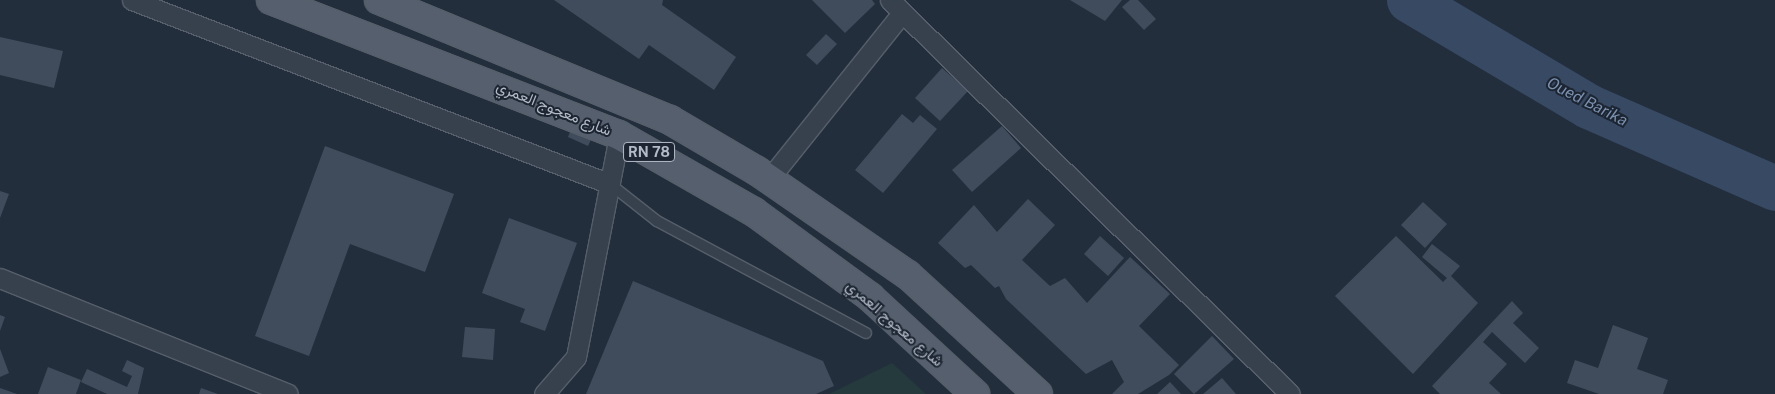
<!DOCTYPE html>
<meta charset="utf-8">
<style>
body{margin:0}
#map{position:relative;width:1775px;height:394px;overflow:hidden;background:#232e3c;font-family:"Public Sans",Vazirmatn,sans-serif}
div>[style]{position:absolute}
.green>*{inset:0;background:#253a3d}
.river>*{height:45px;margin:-22.5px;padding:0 22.5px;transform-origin:22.5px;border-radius:22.5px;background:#374963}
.building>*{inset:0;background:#404c5b}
.roads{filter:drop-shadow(1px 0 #555e6a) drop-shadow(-1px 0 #555e6a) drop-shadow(0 1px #555e6a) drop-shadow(0 -1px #555e6a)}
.lane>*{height:10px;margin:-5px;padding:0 5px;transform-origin:5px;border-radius:5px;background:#37404d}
.street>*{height:19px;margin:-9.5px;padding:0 9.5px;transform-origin:9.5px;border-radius:9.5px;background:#37404d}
.primary>*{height:28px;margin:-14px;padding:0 14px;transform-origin:14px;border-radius:14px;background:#555f6d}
span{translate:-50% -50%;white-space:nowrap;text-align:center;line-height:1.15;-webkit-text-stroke:4px #1c2531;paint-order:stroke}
.shield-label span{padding:1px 4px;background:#1c2531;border:1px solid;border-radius:4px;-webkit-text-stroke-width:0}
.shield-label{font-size:14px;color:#b3bbc8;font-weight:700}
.street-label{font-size:15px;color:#b3bbc8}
.water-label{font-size:16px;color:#7b91b0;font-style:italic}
</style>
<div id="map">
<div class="green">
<div style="clip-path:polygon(892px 363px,926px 394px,829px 394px)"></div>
</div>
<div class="river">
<div style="left:1409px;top:0;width:208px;rotate:30.6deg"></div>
<div style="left:1588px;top:106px;width:204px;rotate:23.7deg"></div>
</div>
<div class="building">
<div style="clip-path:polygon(554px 0,663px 0,662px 5px,736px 57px,714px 90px,649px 45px,639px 59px)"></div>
<div style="clip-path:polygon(812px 0,872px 0,875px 4px,845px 33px)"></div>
<div style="clip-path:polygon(1070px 0,1122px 0,1105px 21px)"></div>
<div style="clip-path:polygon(1130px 0,1138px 0,1156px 19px,1144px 30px,1122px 7px)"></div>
<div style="clip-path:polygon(826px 34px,837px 44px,817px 65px,806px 55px)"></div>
<div style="clip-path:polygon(0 37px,63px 51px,54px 88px,0 75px)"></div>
<div style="clip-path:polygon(942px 68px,968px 91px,940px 121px,915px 98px)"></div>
<div style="clip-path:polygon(902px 114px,913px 123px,920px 115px,937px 129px,883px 193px,855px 170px)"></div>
<div style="clip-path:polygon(573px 124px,594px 133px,588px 146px,568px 137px)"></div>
<div style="clip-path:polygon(1002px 126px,1021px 148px,972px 192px,952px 170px)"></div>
<div style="clip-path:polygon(325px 146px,454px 194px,425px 272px,350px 244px,309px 356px,255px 336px)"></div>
<div style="clip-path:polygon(0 191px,9px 194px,0 218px)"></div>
<div style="clip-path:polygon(1028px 199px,1055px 225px,1022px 260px,1050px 286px,1065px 278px,1087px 303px,1130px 257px,1170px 294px,1139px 326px,1179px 365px,1169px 375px,1138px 394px,1112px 394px,1124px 382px,1112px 360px,1086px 374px,1006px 299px,999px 286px,995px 288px,971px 265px,965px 268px,938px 243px,974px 205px,997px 232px)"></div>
<div style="clip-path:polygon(1423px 202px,1447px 224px,1425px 248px,1401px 225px)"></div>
<div style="clip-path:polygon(509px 218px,577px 243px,545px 331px,520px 322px,525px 309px,482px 293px)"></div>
<div style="clip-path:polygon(1100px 236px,1124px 258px,1108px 276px,1084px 254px)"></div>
<div style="clip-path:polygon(1396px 236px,1443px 282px,1447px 278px,1422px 257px,1432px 244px,1460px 266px,1451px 276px,1478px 303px,1413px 374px,1335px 296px)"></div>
<div style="clip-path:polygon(633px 281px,823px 361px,834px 386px,816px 394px,586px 394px)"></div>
<div style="clip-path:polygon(1512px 301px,1523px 313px,1513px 323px,1539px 348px,1525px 363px,1492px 332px,1483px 342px,1507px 364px,1489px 383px,1501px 394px,1440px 394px,1432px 386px)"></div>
<div style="clip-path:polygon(0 315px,5px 317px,0 331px)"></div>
<div style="clip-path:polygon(1613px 325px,1648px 338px,1637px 369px,1668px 380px,1663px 394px,1599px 394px,1567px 383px,1575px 360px,1598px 368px)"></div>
<div style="clip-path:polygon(465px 327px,495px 329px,493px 360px,462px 357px)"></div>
<div style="clip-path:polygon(1212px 336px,1234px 359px,1194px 394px,1174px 374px)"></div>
<div style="clip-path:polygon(0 349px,9px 373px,0 377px)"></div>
<div style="clip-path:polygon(127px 360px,144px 368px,138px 394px,107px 394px,81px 382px,87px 369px,127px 387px,132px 376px,122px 371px)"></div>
<div style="clip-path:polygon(48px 367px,81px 380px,76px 394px,38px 394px)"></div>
<div style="clip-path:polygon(1222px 378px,1236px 394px,1203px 394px)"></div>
<div style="clip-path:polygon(1170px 382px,1181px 394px,1157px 394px)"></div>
<div style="clip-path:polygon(0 388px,17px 394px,0 394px)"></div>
<div style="clip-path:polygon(201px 388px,218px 394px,199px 394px)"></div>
</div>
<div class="roads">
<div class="lane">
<div style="left:610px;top:184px;width:60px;rotate:38.2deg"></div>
<div style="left:657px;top:221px;width:237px;rotate:28.2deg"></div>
</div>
<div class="street">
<div style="left:132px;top:0;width:512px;rotate:21.05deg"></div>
<div style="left:890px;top:0;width:561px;rotate:44.57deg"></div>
<div style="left:769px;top:179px;width:213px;rotate:-51.3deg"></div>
<div style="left:0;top:278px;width:310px;rotate:21.9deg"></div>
<div style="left:544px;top:394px;width:49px;rotate:-49.1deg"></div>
<div style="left:576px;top:357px;width:226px;rotate:-79deg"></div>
</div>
<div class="primary">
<div style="left:271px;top:0;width:373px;rotate:21.2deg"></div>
<div style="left:619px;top:135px;width:155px;rotate:29.7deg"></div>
<div style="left:754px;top:212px;width:144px;rotate:36.2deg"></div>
<div style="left:870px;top:297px;width:143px;rotate:42.7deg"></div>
<div style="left:379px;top:0;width:315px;rotate:22.4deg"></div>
<div style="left:670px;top:120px;width:101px;rotate:30.4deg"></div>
<div style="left:757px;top:171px;width:183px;rotate:34.6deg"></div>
<div style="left:908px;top:275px;width:176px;rotate:42.5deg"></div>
</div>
</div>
<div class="shield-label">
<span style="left:649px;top:152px">RN 78</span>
</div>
<div class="street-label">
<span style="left:554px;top:108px;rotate:22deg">شارع معجوج العمري</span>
<span style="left:895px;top:323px;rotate:41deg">شارع معجوج العمري</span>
</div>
<div class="water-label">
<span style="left:1587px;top:102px;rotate:27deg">Oued Barika</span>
</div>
</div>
